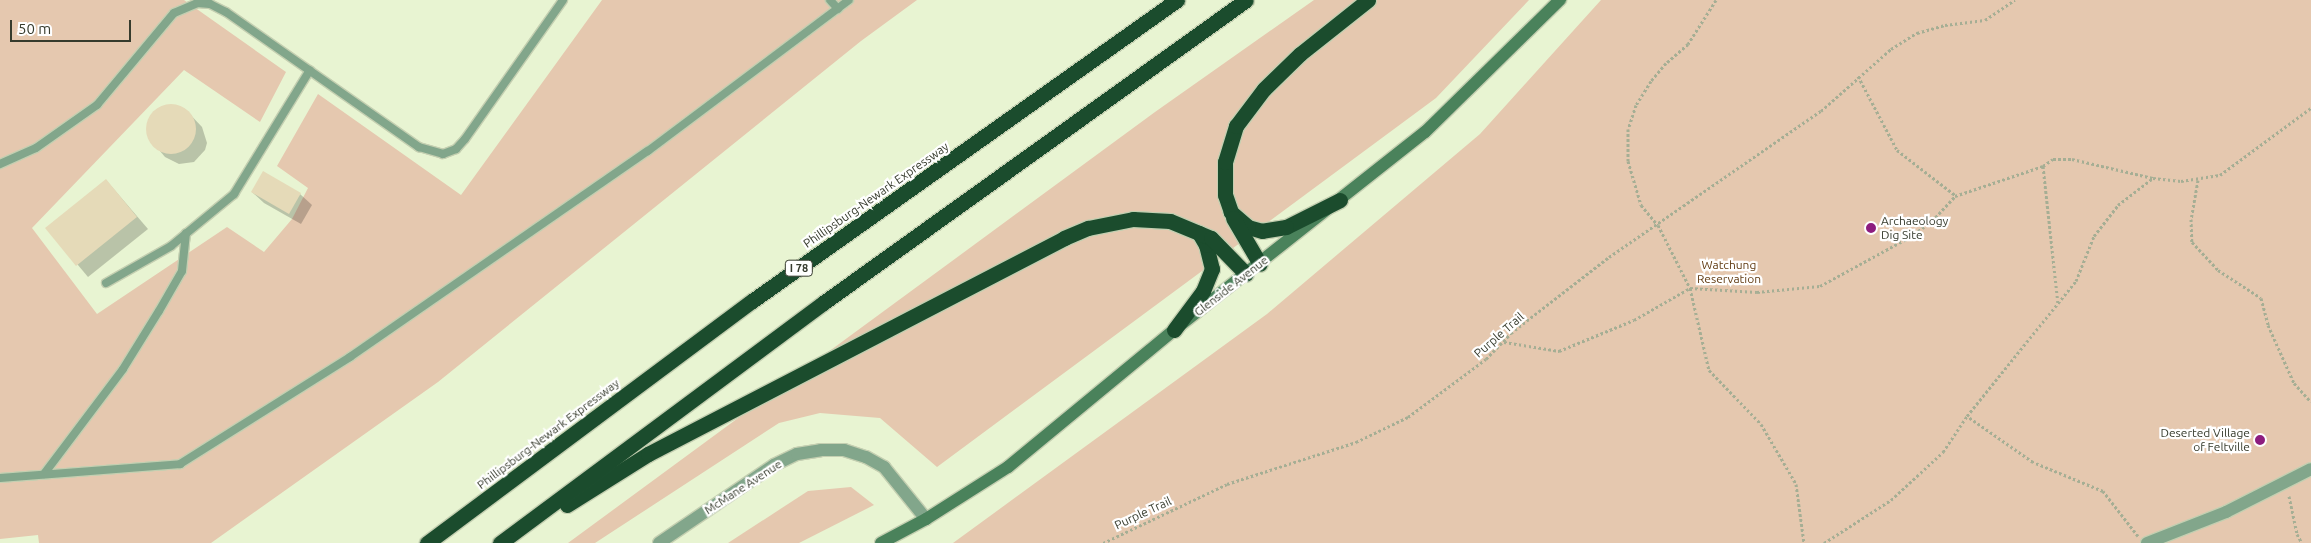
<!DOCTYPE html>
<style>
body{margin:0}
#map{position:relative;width:2311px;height:543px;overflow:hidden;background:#e8f4d2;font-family:Ubuntu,sans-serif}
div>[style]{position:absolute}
.green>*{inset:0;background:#e5c8af}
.shadow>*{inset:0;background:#0003}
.building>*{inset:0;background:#e5dab8}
.round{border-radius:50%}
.path>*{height:3px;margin-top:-1.5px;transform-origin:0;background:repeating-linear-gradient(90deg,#a5ae94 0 2.5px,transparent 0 5px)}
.roads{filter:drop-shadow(1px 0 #c4cfb1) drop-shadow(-1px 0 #c4cfb1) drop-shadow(0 1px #c4cfb1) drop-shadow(0 -1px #c4cfb1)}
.service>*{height:8px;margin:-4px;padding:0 4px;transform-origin:4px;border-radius:4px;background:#82a68b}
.minor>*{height:12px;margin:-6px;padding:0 6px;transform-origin:6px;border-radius:6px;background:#82a68b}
.tertiary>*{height:12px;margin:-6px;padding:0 6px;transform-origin:6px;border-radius:6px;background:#82a68b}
.secondary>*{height:12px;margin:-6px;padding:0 6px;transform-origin:6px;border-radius:6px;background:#4a825b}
.motorway>*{height:15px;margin:-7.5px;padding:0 7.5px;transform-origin:7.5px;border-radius:7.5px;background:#1b4c2d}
.dots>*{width:14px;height:14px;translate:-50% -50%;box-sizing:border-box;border:2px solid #fff;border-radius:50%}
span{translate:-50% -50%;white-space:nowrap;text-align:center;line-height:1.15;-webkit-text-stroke:4.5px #fff;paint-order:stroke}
.shield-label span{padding:1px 4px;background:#fff;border:1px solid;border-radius:4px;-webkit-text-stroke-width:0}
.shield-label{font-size:11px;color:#363b2d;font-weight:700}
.street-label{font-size:12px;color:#363b2d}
.poi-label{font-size:12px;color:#363b2d}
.left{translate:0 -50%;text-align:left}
.right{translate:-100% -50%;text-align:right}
.park-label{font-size:12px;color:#623c13}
.scale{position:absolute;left:10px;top:20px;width:121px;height:22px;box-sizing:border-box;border:2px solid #363b2d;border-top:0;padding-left:6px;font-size:15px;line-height:18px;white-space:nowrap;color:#363b2d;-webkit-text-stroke:4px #fff;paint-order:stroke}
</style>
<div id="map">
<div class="green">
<div style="clip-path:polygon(0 0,184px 0,286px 72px,260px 122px,184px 70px,32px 228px,97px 314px,227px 227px,264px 252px,292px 219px,308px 188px,277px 166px,318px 94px,461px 195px,602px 0,917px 0,861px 41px,438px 382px,211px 543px,39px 543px,38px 535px,0 539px)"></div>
<div style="clip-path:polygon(1314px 0,1529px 0,1436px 98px,937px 467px,880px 418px,820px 413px,779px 423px,595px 543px,568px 543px,1155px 112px)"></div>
<div style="clip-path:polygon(1601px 0,2311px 0,2311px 543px,953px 543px,1267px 314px,1480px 134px)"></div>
<div style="clip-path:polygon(851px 487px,874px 505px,799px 543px,728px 543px,808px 491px)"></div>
</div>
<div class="shadow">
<div style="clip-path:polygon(170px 105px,185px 109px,202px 127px,207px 143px,205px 150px,194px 162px,179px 164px,165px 157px,149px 138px,148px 123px,156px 110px)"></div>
<div style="clip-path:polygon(263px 173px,300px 194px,312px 205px,301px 224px,264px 203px,252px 192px)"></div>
<div style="clip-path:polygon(106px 180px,148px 229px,88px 277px,47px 228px)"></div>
</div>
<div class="building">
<div class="round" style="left:146px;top:104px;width:50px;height:50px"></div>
<div style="clip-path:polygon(263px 171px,301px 193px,289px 214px,251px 192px)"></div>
<div style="clip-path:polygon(106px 179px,137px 217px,76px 266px,45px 228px)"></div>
</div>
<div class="path">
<div style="left:1716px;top:0;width:52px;rotate:122.5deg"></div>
<div style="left:1688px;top:44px;width:29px;rotate:139deg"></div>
<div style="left:1666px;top:63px;width:23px;rotate:130deg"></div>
<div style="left:1651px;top:81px;width:28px;rotate:122deg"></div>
<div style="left:1636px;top:105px;width:25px;rotate:108deg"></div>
<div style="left:1628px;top:129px;width:32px;rotate:90deg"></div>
<div style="left:1628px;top:161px;width:46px;rotate:73.5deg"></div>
<div style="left:1641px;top:205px;width:26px;rotate:50deg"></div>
<div style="left:1658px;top:225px;width:71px;rotate:63.1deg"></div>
<div style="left:1690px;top:288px;width:67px;rotate:3.4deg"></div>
<div style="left:1757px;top:292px;width:63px;rotate:-5.4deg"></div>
<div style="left:1820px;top:286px;width:102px;rotate:-28.6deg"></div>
<div style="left:1910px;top:237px;width:27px;rotate:-36deg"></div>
<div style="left:1932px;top:221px;width:34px;rotate:-47deg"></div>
<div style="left:1955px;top:196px;width:93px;rotate:-18.8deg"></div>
<div style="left:2043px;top:166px;width:12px;rotate:-35deg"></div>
<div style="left:2053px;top:159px;width:19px"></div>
<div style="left:2072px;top:159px;width:83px;rotate:13.2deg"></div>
<div style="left:1858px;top:76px;width:84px;rotate:62.2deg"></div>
<div style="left:1897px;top:150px;width:73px;rotate:37.8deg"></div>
<div style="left:2043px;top:166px;width:139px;rotate:83.8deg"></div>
<div style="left:2198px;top:180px;width:40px;rotate:100deg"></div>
<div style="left:2191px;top:219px;width:23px;rotate:88deg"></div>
<div style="left:2192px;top:242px;width:38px;rotate:47deg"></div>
<div style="left:2218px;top:270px;width:51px;rotate:33.1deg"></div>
<div style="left:2261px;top:298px;width:28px;rotate:75deg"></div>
<div style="left:2268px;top:325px;width:64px;rotate:65.9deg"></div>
<div style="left:2294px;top:383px;width:25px;rotate:48deg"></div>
<div style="left:1504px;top:342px;width:56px;rotate:9.3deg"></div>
<div style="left:1559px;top:351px;width:81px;rotate:-22.5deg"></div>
<div style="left:1634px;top:320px;width:64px;rotate:-29.7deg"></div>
<div style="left:1690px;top:288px;width:84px;rotate:77deg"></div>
<div style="left:1709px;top:370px;width:75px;rotate:46.1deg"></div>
<div style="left:1761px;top:424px;width:69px;rotate:59.7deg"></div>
<div style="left:1796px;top:484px;width:60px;rotate:82.3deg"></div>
<div style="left:2289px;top:496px;width:39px;rotate:78deg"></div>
<div style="left:2297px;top:534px;width:10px;rotate:61deg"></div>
<div style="left:2138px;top:536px;width:57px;rotate:-127.9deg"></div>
<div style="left:2103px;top:491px;width:76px;rotate:-157.5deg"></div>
<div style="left:2033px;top:462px;width:80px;rotate:-145.1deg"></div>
<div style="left:1967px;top:416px;width:174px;rotate:-51.1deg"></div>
<div style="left:2076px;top:281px;width:48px;rotate:-68.2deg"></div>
<div style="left:2094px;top:236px;width:39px;rotate:-52deg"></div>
<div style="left:2118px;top:205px;width:44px;rotate:-37.6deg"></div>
<div style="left:2153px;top:178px;width:28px;rotate:6deg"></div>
<div style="left:2181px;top:181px;width:39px;rotate:-9deg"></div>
<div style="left:2220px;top:175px;width:113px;rotate:-36.4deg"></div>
<div style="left:1103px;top:543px;width:137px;rotate:-25.4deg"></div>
<div style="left:1227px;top:484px;width:136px;rotate:-18deg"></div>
<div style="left:1356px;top:442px;width:58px;rotate:-25.7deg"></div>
<div style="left:1408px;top:417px;width:97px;rotate:-36.6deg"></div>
<div style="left:1486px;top:359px;width:36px;rotate:-46deg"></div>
<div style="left:1511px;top:333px;width:124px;rotate:-37.8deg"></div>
<div style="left:1609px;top:257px;width:257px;rotate:-34.6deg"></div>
<div style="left:1821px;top:111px;width:94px;rotate:-41.5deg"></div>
<div style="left:1891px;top:49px;width:31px;rotate:-32deg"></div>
<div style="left:1917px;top:33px;width:29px;rotate:-16deg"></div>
<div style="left:1945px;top:25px;width:40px;rotate:-7.1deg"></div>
<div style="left:1985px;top:20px;width:36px;rotate:-34deg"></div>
<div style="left:1824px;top:543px;width:80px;rotate:-32.7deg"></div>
<div style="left:1891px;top:500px;width:71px;rotate:-42.7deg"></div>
<div style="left:1943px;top:452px;width:43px;rotate:-56.3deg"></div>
</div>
<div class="roads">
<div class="service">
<div style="left:830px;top:0;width:12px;rotate:48deg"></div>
<div style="left:0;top:164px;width:39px;rotate:-24deg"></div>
<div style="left:36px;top:148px;width:75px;rotate:-35.2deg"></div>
<div style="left:97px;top:105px;width:120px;rotate:-50.1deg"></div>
<div style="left:174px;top:13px;width:25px;rotate:-23deg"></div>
<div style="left:197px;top:3px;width:13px;rotate:4deg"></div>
<div style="left:210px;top:4px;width:18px;rotate:27deg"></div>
<div style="left:226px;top:12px;width:236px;rotate:35deg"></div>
<div style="left:419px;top:147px;width:25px;rotate:16deg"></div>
<div style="left:443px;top:154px;width:14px;rotate:-21deg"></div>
<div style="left:456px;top:149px;width:13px;rotate:-48deg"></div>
<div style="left:465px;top:139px;width:170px;rotate:-54.8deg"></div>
<div style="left:106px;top:283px;width:75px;rotate:-29.6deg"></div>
<div style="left:171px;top:246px;width:82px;rotate:-39.5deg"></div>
<div style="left:234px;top:194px;width:145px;rotate:-58.5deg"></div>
<div style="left:44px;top:474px;width:131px;rotate:-53deg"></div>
<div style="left:123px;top:369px;width:68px;rotate:-58.2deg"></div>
<div style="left:159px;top:311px;width:46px;rotate:-60.1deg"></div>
<div style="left:182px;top:271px;width:38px;rotate:-84deg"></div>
<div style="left:0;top:478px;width:181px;rotate:-4.4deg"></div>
<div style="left:180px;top:464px;width:201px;rotate:-32.2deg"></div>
<div style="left:350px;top:357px;width:362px;rotate:-34.7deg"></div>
<div style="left:648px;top:151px;width:251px;rotate:-36.9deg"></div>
</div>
<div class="minor">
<div style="left:2147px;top:543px;width:85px;rotate:-21.4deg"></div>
<div style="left:2226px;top:512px;width:95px;rotate:-26.8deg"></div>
</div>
<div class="tertiary">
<div style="left:659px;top:543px;width:139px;rotate:-34.1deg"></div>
<div style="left:774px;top:465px;width:25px;rotate:-26deg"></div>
<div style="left:797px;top:454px;width:24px;rotate:-9deg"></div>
<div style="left:821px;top:450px;width:23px"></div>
<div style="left:844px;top:450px;width:23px;rotate:18deg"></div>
<div style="left:866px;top:457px;width:21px;rotate:29deg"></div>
<div style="left:884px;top:467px;width:67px;rotate:51.1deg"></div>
</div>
<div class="secondary">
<div style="left:881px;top:543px;width:51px;rotate:-28.1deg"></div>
<div style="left:926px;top:519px;width:97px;rotate:-32.4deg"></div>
<div style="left:1008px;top:467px;width:215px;rotate:-39.5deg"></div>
<div style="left:1174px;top:330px;width:320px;rotate:-38.3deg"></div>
<div style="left:1425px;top:132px;width:189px;rotate:-44.4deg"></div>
</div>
<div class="motorway">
<div style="left:1340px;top:200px;width:60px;rotate:153.4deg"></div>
<div style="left:1286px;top:227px;width:24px;rotate:171deg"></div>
<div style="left:1262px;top:231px;width:15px;rotate:-164deg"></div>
<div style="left:1248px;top:227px;width:23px;rotate:-139deg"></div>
<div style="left:1231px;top:212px;width:18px;rotate:-109deg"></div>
<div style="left:1225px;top:195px;width:33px;rotate:-90deg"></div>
<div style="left:1225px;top:162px;width:38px;rotate:-73deg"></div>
<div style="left:1236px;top:126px;width:46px;rotate:-52.9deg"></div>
<div style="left:1264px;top:89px;width:50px;rotate:-44.2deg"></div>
<div style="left:1300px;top:54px;width:87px;rotate:-38.5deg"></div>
<div style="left:1233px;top:218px;width:53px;rotate:59.6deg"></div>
<div style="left:1174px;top:330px;width:49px;rotate:-53.4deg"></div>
<div style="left:1203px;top:291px;width:24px;rotate:-68deg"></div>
<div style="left:1212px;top:269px;width:25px;rotate:-104deg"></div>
<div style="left:1206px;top:245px;width:14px;rotate:-120deg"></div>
<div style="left:567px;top:505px;width:96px;rotate:-32.2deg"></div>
<div style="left:648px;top:454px;width:469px;rotate:-27.4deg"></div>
<div style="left:1064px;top:238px;width:26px;rotate:-23deg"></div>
<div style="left:1088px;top:228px;width:46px;rotate:-11.3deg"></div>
<div style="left:1133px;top:219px;width:37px;rotate:3deg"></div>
<div style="left:1170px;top:221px;width:44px;rotate:22.5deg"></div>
<div style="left:1211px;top:238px;width:50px;rotate:45.8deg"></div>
<div style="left:427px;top:543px;width:405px;rotate:-36.7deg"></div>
<div style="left:752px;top:301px;width:521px;rotate:-35.31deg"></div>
<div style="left:500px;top:543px;width:402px;rotate:-36.6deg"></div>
<div style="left:823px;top:303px;width:520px;rotate:-35.61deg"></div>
</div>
</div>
<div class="dots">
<div style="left:1871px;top:228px;background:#8d1d7f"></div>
<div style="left:2260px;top:440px;background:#8d1d7f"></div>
</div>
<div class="shield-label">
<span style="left:799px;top:268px">I 78</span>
</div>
<div class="street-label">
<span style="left:876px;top:195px;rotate:-35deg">Phillipsburg-Newark Expressway</span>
<span style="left:1231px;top:286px;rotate:-38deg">Glenside Avenue</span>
<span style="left:1499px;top:335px;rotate:-41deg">Purple Trail</span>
<span style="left:548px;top:434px;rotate:-37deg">Phillipsburg-Newark Expressway</span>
<span style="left:743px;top:487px;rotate:-33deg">McMane Avenue</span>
<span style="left:1143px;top:513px;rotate:-25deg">Purple Trail</span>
</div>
<div class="poi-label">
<span class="left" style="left:1881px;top:228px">Archaeology<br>Dig Site</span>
<span class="right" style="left:2250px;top:440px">Deserted Village<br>of Feltville</span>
</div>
<div class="park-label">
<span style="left:1729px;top:272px">Watchung<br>Reservation</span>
</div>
<div class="scale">50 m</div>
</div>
